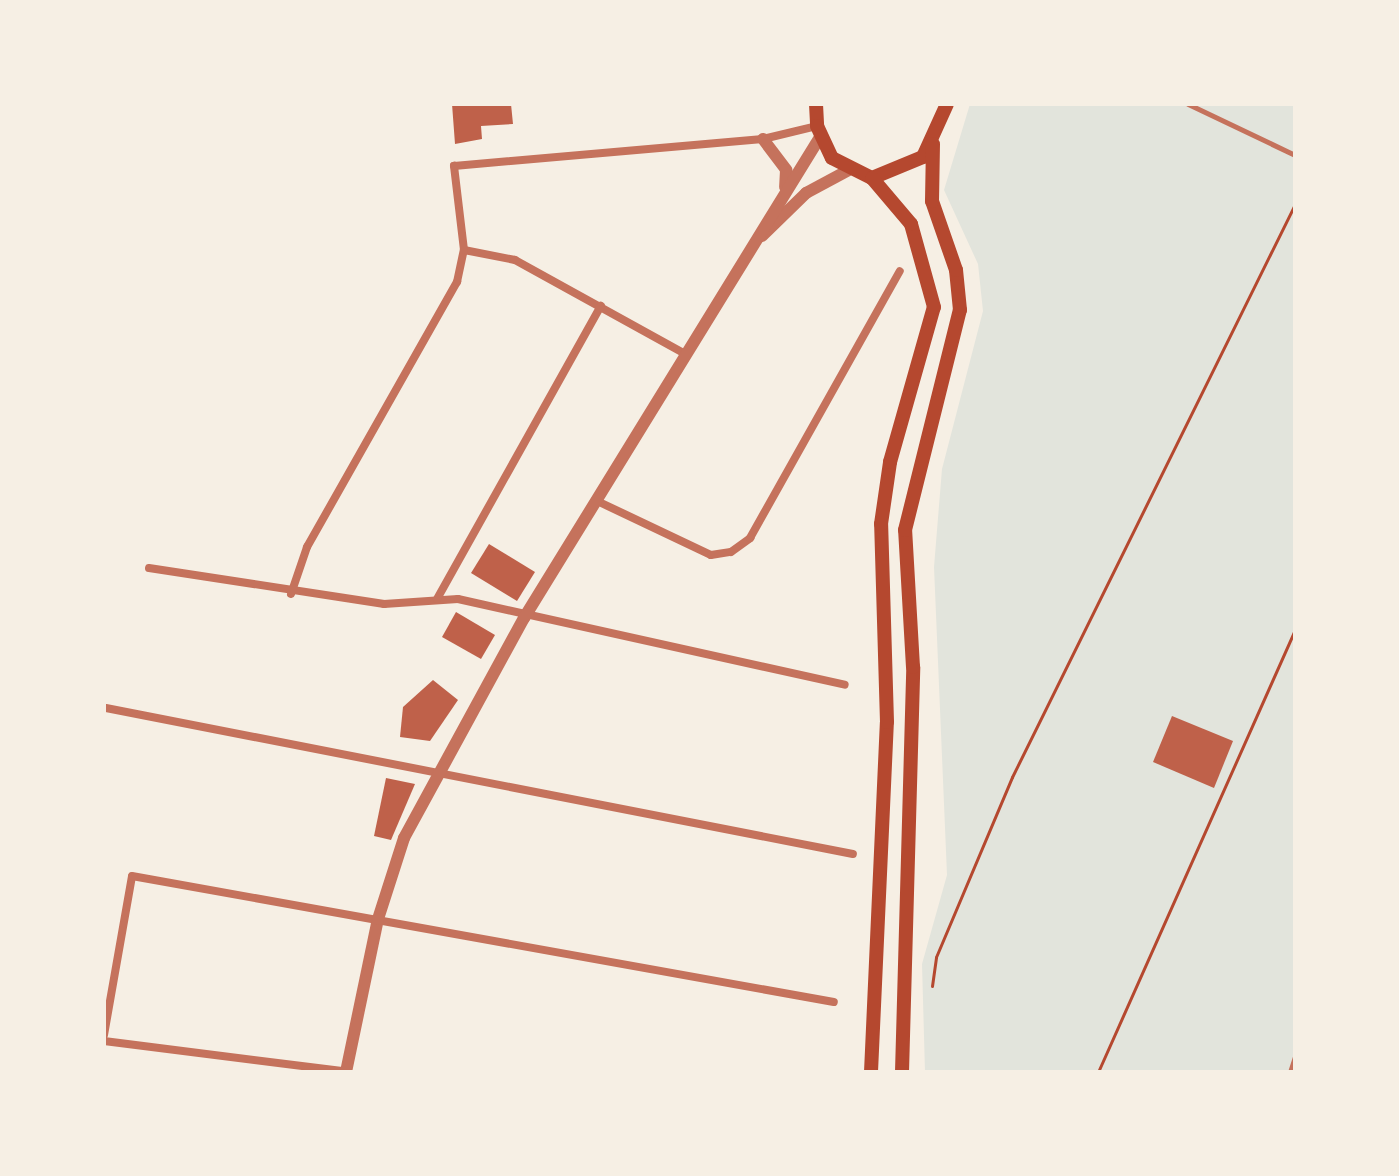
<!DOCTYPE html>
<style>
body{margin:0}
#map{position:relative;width:1399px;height:1176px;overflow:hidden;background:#f6efe4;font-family:Literata,serif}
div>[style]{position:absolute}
.green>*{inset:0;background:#e2e4dc}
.building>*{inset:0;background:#bf614a}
.path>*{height:3px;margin:-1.5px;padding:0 1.5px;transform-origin:1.5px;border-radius:1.5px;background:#b5482f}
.service>*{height:5px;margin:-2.5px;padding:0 2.5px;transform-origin:2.5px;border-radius:2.5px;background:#c5725c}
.minor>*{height:8px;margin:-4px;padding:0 4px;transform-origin:4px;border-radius:4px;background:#c5725c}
.tertiary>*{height:12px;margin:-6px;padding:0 6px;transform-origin:6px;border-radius:6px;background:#c5725c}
.primary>*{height:14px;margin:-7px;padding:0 7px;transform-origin:7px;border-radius:7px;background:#b5482f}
span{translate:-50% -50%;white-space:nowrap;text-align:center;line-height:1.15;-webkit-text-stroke:7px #f6efe4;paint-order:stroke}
.frame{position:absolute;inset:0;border:106px solid #f6efe4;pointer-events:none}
</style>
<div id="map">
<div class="green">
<div style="clip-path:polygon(970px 104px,1295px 104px,1295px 1072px,925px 1072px,922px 964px,947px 875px,934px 567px,942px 469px,983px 311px,978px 264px,944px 190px)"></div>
</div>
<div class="building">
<div style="clip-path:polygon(452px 104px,511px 104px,513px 124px,481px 126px,482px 139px,455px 144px)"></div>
<div style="clip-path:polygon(489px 544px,535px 572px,517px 601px,471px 573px)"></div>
<div style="clip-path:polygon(456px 612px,495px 635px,481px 659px,442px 637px)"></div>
<div style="clip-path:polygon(433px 680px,458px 700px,430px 741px,400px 737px,403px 707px)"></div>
<div style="clip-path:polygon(1172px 716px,1233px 741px,1214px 788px,1153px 762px)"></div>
<div style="clip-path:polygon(386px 778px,415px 784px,391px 840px,374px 836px)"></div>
</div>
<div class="path">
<div style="left:932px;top:986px;width:29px;rotate:-82deg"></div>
<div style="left:936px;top:957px;width:195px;rotate:-67.1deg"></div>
<div style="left:1012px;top:777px;width:639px;rotate:-63.72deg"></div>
<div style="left:1098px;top:1072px;width:485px;rotate:-66deg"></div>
</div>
<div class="service">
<div style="left:1188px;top:104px;width:119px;rotate:25.5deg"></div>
<div style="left:1290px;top:1072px;width:16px;rotate:-72deg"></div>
</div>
<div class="minor">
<div style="left:464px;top:250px;width:52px;rotate:11.1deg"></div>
<div style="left:515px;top:260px;width:194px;rotate:28.9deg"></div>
<div style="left:595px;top:500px;width:128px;rotate:25.4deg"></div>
<div style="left:711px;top:555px;width:20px;rotate:-9deg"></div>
<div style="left:731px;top:552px;width:24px;rotate:-36deg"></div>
<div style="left:750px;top:538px;width:306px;rotate:-60.7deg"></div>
<div style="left:149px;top:568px;width:238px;rotate:8.7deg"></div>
<div style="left:384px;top:604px;width:74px;rotate:-3.9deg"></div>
<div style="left:458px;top:599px;width:396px;rotate:12.5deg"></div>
<div style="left:291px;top:594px;width:50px;rotate:-71.2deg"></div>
<div style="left:307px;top:547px;width:305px;rotate:-60.5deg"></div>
<div style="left:457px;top:282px;width:33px;rotate:-78deg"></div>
<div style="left:464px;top:250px;width:85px;rotate:-96.8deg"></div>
<div style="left:454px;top:166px;width:310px;rotate:-5deg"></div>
<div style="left:763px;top:139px;width:56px;rotate:-13.5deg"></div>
<div style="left:437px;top:599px;width:336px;rotate:-60.8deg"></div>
<div style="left:106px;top:708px;width:761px;rotate:11.06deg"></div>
<div style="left:104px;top:1035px;width:161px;rotate:-80deg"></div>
<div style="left:132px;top:876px;width:713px;rotate:10.18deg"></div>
<div style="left:104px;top:1041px;width:246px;rotate:7.2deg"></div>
</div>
<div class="tertiary">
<div style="left:763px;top:139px;width:39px;rotate:53deg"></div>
<div style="left:786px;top:170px;width:17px;rotate:93deg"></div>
<div style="left:762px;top:236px;width:62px;rotate:-44.3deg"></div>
<div style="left:806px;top:193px;width:47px;rotate:-28.2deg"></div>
<div style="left:346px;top:1072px;width:156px;rotate:-78.2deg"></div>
<div style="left:378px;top:919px;width:85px;rotate:-72.2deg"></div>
<div style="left:404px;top:838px;width:251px;rotate:-61.4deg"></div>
<div style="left:524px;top:618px;width:565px;rotate:-58.39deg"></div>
</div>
<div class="primary">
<div style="left:816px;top:104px;width:22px;rotate:87deg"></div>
<div style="left:817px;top:126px;width:35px;rotate:65deg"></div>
<div style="left:832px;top:158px;width:45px;rotate:26.6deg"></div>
<div style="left:872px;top:178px;width:55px;rotate:-22.4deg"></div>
<div style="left:923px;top:157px;width:58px;rotate:-65.6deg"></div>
<div style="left:871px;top:1072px;width:350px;rotate:-87.4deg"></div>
<div style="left:887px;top:722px;width:198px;rotate:-91.7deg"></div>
<div style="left:881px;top:524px;width:63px;rotate:-81.7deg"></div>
<div style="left:890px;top:462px;width:161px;rotate:-74.2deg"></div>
<div style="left:934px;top:307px;width:86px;rotate:-105.5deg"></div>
<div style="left:911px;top:224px;width:60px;rotate:-130.3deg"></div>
<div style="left:902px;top:1072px;width:405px;rotate:-88.4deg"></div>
<div style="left:913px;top:667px;width:137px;rotate:-93.3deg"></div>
<div style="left:905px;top:530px;width:227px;rotate:-76deg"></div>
<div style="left:960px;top:310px;width:40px;rotate:-95.7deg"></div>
<div style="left:956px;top:270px;width:73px;rotate:-109.2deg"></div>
<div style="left:932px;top:201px;width:57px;rotate:-89deg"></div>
</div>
<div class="frame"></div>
</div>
